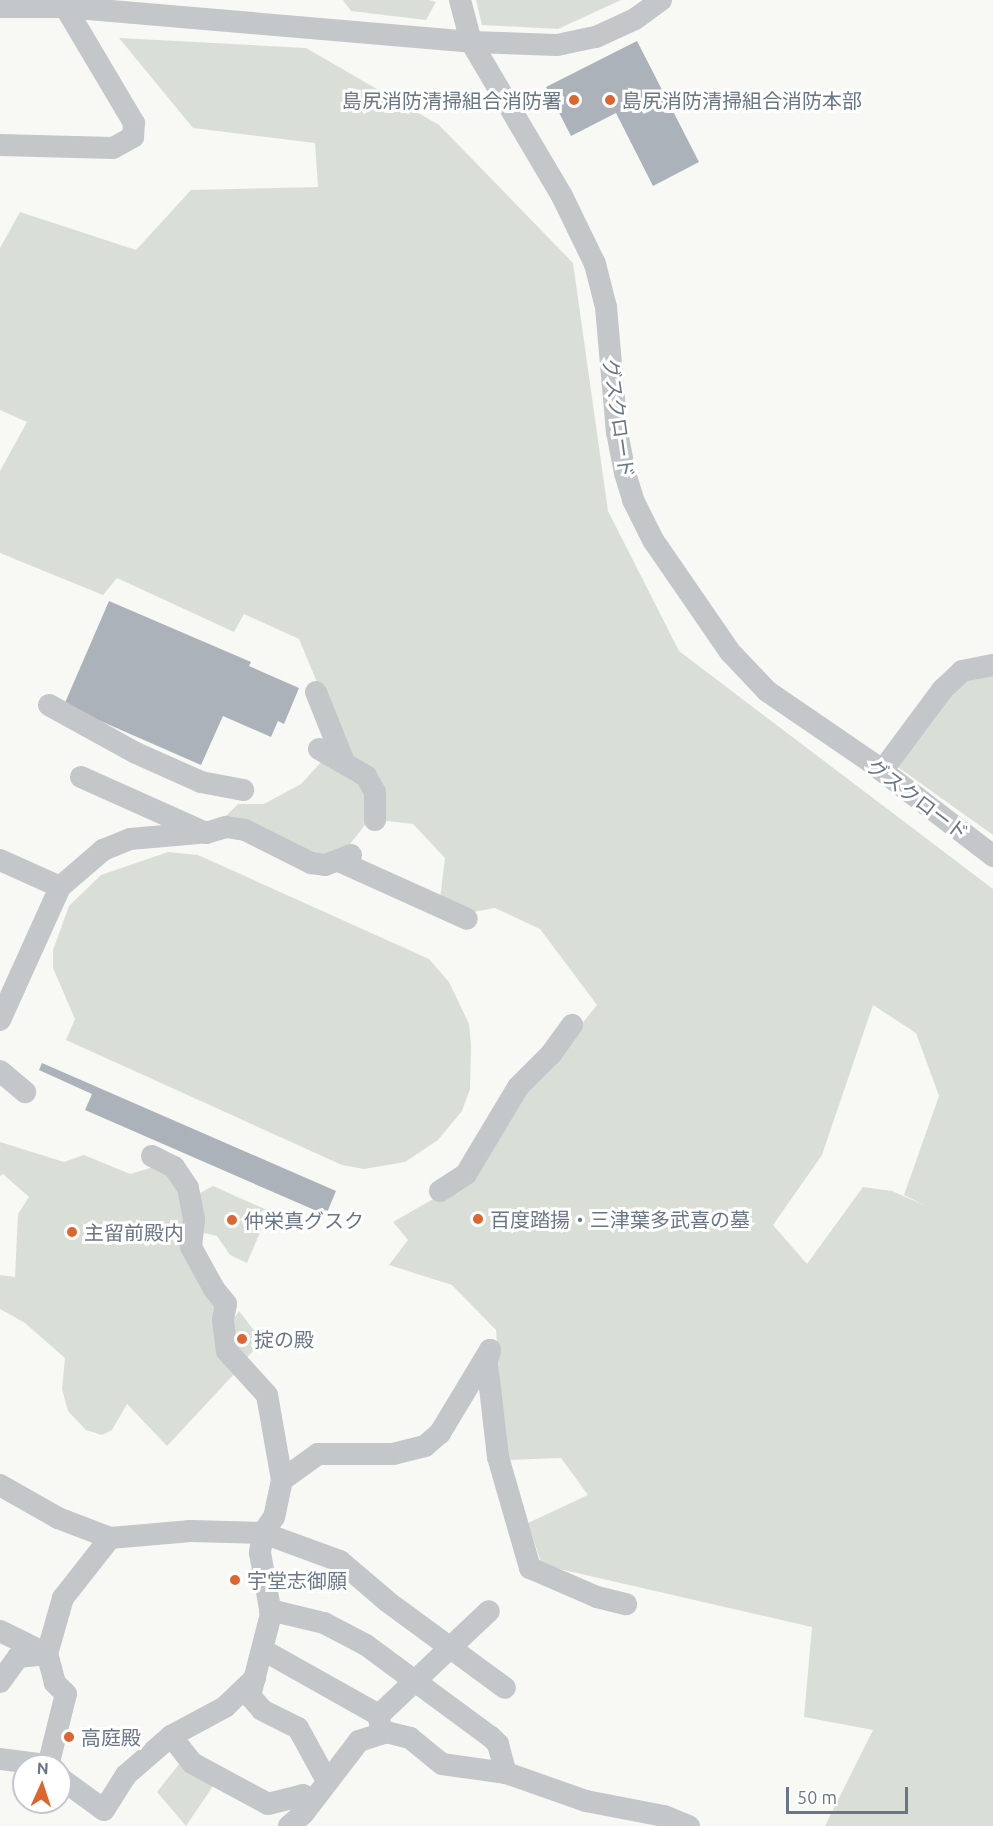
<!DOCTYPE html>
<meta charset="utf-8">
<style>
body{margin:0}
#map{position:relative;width:993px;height:1826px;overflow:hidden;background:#f8f8f5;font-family:Ubuntu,"Noto Sans JP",sans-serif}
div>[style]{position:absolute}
.green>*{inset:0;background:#d9dfd6}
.building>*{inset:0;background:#acb2b9}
.minor>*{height:22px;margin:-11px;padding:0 11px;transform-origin:11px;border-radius:11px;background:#c3c7ca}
.dots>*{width:16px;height:16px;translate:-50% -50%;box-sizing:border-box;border:3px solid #fff;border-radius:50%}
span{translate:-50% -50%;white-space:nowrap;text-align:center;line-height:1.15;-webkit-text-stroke:6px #fff;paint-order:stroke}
.poi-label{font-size:20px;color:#687685}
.right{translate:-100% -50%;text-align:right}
.left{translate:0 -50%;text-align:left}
.street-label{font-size:20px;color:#687685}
.north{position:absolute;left:12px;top:1754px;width:60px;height:60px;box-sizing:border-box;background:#fff;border:2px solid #c3c8ce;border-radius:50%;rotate:3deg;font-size:16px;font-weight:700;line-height:24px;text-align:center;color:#687685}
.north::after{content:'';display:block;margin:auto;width:21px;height:27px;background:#de652f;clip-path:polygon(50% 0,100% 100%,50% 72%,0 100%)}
.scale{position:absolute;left:786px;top:1787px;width:122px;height:27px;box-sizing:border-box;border:3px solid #687685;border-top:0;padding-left:8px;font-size:18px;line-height:21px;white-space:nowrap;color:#687685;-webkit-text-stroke:4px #fff;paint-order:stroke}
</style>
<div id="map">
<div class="green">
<div style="clip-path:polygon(343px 0,429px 0,436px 2px,426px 20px,351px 11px)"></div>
<div style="clip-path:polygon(476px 0,621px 0,558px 29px,482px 25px)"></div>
<div style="clip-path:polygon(evenodd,119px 38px,306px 48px,439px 125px,573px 263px,608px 511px,679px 651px,993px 889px,993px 1826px,825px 1826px,873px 1730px,804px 1717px,812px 1627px,542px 1565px,528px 1523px,588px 1495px,561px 1458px,506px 1460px,496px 1330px,452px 1285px,389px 1265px,408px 1240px,393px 1222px,470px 1178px,522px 1090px,556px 1056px,597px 1005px,540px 929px,495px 908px,473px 912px,440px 899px,445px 858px,413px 824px,370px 819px,346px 849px,318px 858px,221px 821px,238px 804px,264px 804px,301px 784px,322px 761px,350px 761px,299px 639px,244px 614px,234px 632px,117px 578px,103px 595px,0 553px,0 471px,27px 422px,0 410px,0 248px,20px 212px,136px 250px,191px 190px,318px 187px,315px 143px,193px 128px,119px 38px,873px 1005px,916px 1033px,939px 1096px,904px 1195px,926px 1206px,892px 1191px,863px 1187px,807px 1264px,773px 1225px,822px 1155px,873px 1005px)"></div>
<div style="clip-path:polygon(993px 676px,993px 835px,895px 765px,964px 678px)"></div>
<div style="clip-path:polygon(168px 852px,198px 855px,429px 959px,449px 982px,469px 1024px,471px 1045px,470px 1089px,462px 1111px,438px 1140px,405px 1162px,364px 1169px,342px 1165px,66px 1040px,75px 1019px,53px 968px,53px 950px,69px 906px,101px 875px)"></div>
<div style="clip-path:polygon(0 1142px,64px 1162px,84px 1155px,130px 1174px,157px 1166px,171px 1176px,181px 1192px,237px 1371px,167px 1446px,127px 1404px,112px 1430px,102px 1435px,86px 1430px,68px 1411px,62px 1389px,65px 1358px,25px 1323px,0 1309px,0 1275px,15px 1277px,18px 1214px,29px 1197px,3px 1174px,0 1176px)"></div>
<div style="clip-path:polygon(213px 1186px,269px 1211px,247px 1263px,230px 1255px,217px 1236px,200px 1232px,196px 1195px)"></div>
<div style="clip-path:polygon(239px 1311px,263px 1342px,244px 1360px,233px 1348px,233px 1320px)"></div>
<div style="clip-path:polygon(183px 1759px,217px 1780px,186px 1826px,157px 1792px)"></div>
</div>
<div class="building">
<div style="clip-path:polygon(637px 41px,699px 162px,653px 186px,616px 113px,571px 136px,546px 87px)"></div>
<div style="clip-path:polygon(109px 601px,251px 662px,249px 666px,299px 688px,284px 724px,278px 721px,271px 737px,223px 716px,201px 765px,64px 705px)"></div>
<div style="clip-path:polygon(42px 1063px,336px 1191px,326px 1215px,85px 1110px,92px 1094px,39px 1070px)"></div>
</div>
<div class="minor">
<div style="left:460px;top:0;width:43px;rotate:75.3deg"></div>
<div style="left:471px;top:42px;width:179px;rotate:59.4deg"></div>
<div style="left:562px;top:196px;width:76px;rotate:64.1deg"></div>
<div style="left:595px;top:264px;width:44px;rotate:75.7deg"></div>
<div style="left:606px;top:307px;width:125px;rotate:85deg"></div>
<div style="left:617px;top:432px;width:42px;rotate:79deg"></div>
<div style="left:625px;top:473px;width:28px;rotate:73deg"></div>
<div style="left:633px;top:500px;width:45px;rotate:63.4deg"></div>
<div style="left:653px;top:540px;width:136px;rotate:55.5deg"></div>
<div style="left:730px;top:652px;width:54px;rotate:46.5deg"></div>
<div style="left:767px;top:691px;width:127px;rotate:34.4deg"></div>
<div style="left:872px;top:763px;width:153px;rotate:37.5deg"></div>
<div style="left:0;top:7px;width:65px"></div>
<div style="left:65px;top:7px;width:408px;rotate:4.9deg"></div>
<div style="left:471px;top:42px;width:86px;rotate:2deg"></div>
<div style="left:557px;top:45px;width:40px;rotate:-12deg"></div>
<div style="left:596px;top:37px;width:43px;rotate:-24.8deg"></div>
<div style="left:635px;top:19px;width:32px;rotate:-36deg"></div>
<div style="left:0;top:145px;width:113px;rotate:1.5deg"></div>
<div style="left:113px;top:148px;width:23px;rotate:-29deg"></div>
<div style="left:133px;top:137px;width:14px;rotate:-86deg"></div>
<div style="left:134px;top:123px;width:135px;rotate:-120.7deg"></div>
<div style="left:316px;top:692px;width:75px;rotate:68.2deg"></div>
<div style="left:49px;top:705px;width:99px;rotate:28.9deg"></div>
<div style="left:136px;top:753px;width:71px;rotate:24deg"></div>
<div style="left:201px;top:782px;width:43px;rotate:10.8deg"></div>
<div style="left:319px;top:749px;width:54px;rotate:29.9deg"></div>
<div style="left:366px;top:776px;width:18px;rotate:61deg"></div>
<div style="left:375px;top:792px;width:28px;rotate:90deg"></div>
<div style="left:882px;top:771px;width:102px;rotate:-53.4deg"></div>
<div style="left:943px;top:689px;width:26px;rotate:-43deg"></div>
<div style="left:962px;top:671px;width:32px;rotate:-11deg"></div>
<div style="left:81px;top:777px;width:137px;rotate:24.1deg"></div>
<div style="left:206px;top:833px;width:21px;rotate:-17deg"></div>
<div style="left:226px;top:827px;width:19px;rotate:9deg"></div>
<div style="left:245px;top:830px;width:74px;rotate:26.6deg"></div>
<div style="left:311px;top:863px;width:14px;rotate:8deg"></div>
<div style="left:325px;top:865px;width:28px;rotate:-21deg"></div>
<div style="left:0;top:860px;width:66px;rotate:24.2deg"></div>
<div style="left:60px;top:887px;width:57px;rotate:-40.7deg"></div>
<div style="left:103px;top:850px;width:29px;rotate:-22deg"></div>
<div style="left:130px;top:839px;width:69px;rotate:-5deg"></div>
<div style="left:341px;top:862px;width:138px;rotate:24.3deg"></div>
<div style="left:0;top:1020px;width:146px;rotate:-65.7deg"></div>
<div style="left:0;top:1071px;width:33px;rotate:40deg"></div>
<div style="left:152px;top:1156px;width:25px;rotate:27deg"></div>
<div style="left:174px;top:1167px;width:25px;rotate:56deg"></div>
<div style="left:188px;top:1188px;width:32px;rotate:79deg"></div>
<div style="left:194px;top:1219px;width:28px;rotate:96deg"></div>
<div style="left:191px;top:1247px;width:48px;rotate:61.3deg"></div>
<div style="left:214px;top:1289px;width:19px;rotate:51deg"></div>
<div style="left:226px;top:1304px;width:16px;rotate:101deg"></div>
<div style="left:223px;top:1320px;width:31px;rotate:83deg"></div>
<div style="left:227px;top:1351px;width:59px;rotate:47.7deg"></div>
<div style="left:267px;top:1395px;width:86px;rotate:80deg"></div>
<div style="left:282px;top:1480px;width:38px;rotate:102deg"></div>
<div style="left:274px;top:1517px;width:19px;rotate:125deg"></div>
<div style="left:263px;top:1533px;width:82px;rotate:20deg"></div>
<div style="left:340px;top:1561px;width:63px;rotate:40.5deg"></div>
<div style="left:388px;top:1602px;width:145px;rotate:36.3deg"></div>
<div style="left:440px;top:1191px;width:31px;rotate:-33deg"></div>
<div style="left:466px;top:1174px;width:101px;rotate:-59.1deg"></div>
<div style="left:518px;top:1087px;width:47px;rotate:-45deg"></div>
<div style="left:551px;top:1054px;width:36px;rotate:-54deg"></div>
<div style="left:282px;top:1480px;width:44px;rotate:-35.8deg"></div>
<div style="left:318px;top:1454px;width:75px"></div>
<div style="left:393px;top:1454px;width:33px;rotate:-14deg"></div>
<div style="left:425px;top:1446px;width:20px;rotate:-41deg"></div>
<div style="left:440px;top:1433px;width:97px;rotate:-58.9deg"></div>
<div style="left:490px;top:1350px;width:12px;rotate:104deg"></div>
<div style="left:487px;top:1362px;width:96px;rotate:83.4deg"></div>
<div style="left:498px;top:1457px;width:116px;rotate:73.9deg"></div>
<div style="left:530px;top:1568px;width:73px;rotate:23.4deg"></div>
<div style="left:597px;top:1597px;width:30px;rotate:14deg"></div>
<div style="left:0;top:1485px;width:67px;rotate:29.6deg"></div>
<div style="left:58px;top:1518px;width:56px;rotate:21deg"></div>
<div style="left:110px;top:1538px;width:81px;rotate:-4.9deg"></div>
<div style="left:191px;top:1531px;width:72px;rotate:1.6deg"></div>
<div style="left:263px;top:1533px;width:20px;rotate:99deg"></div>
<div style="left:260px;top:1553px;width:62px;rotate:79.8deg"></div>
<div style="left:271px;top:1614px;width:85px;rotate:104.4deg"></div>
<div style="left:250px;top:1696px;width:18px;rotate:49deg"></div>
<div style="left:262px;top:1710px;width:40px;rotate:26.6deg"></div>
<div style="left:298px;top:1728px;width:60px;rotate:61.3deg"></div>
<div style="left:270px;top:1610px;width:56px;rotate:13.5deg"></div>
<div style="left:324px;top:1623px;width:47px;rotate:27.6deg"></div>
<div style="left:366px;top:1645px;width:155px;rotate:36.4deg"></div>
<div style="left:491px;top:1737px;width:10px;rotate:45deg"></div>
<div style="left:498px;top:1744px;width:30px;rotate:75deg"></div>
<div style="left:0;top:1631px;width:52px;rotate:26.1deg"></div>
<div style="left:263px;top:1650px;width:133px;rotate:29.3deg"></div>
<div style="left:379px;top:1715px;width:19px;rotate:84deg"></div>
<div style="left:0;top:1682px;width:31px;rotate:-54deg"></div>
<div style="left:18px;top:1657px;width:29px;rotate:-6deg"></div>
<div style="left:379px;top:1715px;width:151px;rotate:-43.4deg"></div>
<div style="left:171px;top:1736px;width:34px;rotate:52deg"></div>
<div style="left:192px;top:1763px;width:86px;rotate:28.3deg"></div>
<div style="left:268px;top:1804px;width:36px;rotate:-14deg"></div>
<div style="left:303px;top:1795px;width:11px;rotate:27deg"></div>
<div style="left:0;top:1759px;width:46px;rotate:7.4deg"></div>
<div style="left:48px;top:1766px;width:74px;rotate:-76deg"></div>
<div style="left:66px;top:1694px;width:16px;rotate:-135deg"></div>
<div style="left:55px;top:1683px;width:30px;rotate:-105deg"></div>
<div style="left:47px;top:1654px;width:58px;rotate:-74.1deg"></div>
<div style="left:63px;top:1598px;width:76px;rotate:-51.9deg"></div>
<div style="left:60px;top:1778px;width:54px;rotate:36deg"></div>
<div style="left:104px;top:1810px;width:41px;rotate:-57.8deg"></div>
<div style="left:126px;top:1775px;width:60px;rotate:-40.9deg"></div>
<div style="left:171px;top:1736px;width:61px;rotate:-28.2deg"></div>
<div style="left:225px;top:1707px;width:42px;rotate:-44deg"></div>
<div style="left:289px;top:1826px;width:18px;rotate:-41deg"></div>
<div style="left:303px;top:1814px;width:92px;rotate:-52.5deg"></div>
<div style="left:359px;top:1741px;width:28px;rotate:-18deg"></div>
<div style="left:386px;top:1732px;width:25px;rotate:14deg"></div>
<div style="left:410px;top:1738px;width:41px;rotate:39.1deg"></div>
<div style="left:442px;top:1764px;width:65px;rotate:8deg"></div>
<div style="left:506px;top:1773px;width:85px;rotate:19.3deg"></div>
<div style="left:586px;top:1801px;width:79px;rotate:10.9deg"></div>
<div style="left:664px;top:1816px;width:27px;rotate:22deg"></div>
</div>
<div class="dots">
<div style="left:574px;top:100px;background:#de652f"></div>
<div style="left:610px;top:100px;background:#de652f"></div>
<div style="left:478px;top:1219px;background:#de652f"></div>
<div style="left:232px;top:1220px;background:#de652f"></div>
<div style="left:72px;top:1232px;background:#de652f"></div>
<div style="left:242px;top:1339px;background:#de652f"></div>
<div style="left:235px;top:1580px;background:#de652f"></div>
<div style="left:69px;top:1737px;background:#de652f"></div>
</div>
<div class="poi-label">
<span class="right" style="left:562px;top:100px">島尻消防清掃組合消防署</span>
<span class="left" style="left:622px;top:100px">島尻消防清掃組合消防本部</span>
<span class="left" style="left:490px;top:1219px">百度踏揚・三津葉多武喜の墓</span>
<span class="left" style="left:244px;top:1220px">仲栄真グスク</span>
<span class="left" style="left:84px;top:1232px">主留前殿内</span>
<span class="left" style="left:254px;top:1339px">掟の殿</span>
<span class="left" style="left:247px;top:1580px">宇堂志御願</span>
<span class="left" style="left:81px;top:1737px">高庭殿</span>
</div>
<div class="street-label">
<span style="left:619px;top:418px;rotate:82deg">グスクロード</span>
<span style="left:918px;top:799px;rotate:37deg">グスクロード</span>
</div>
<div class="north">N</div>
<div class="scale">50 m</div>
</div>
